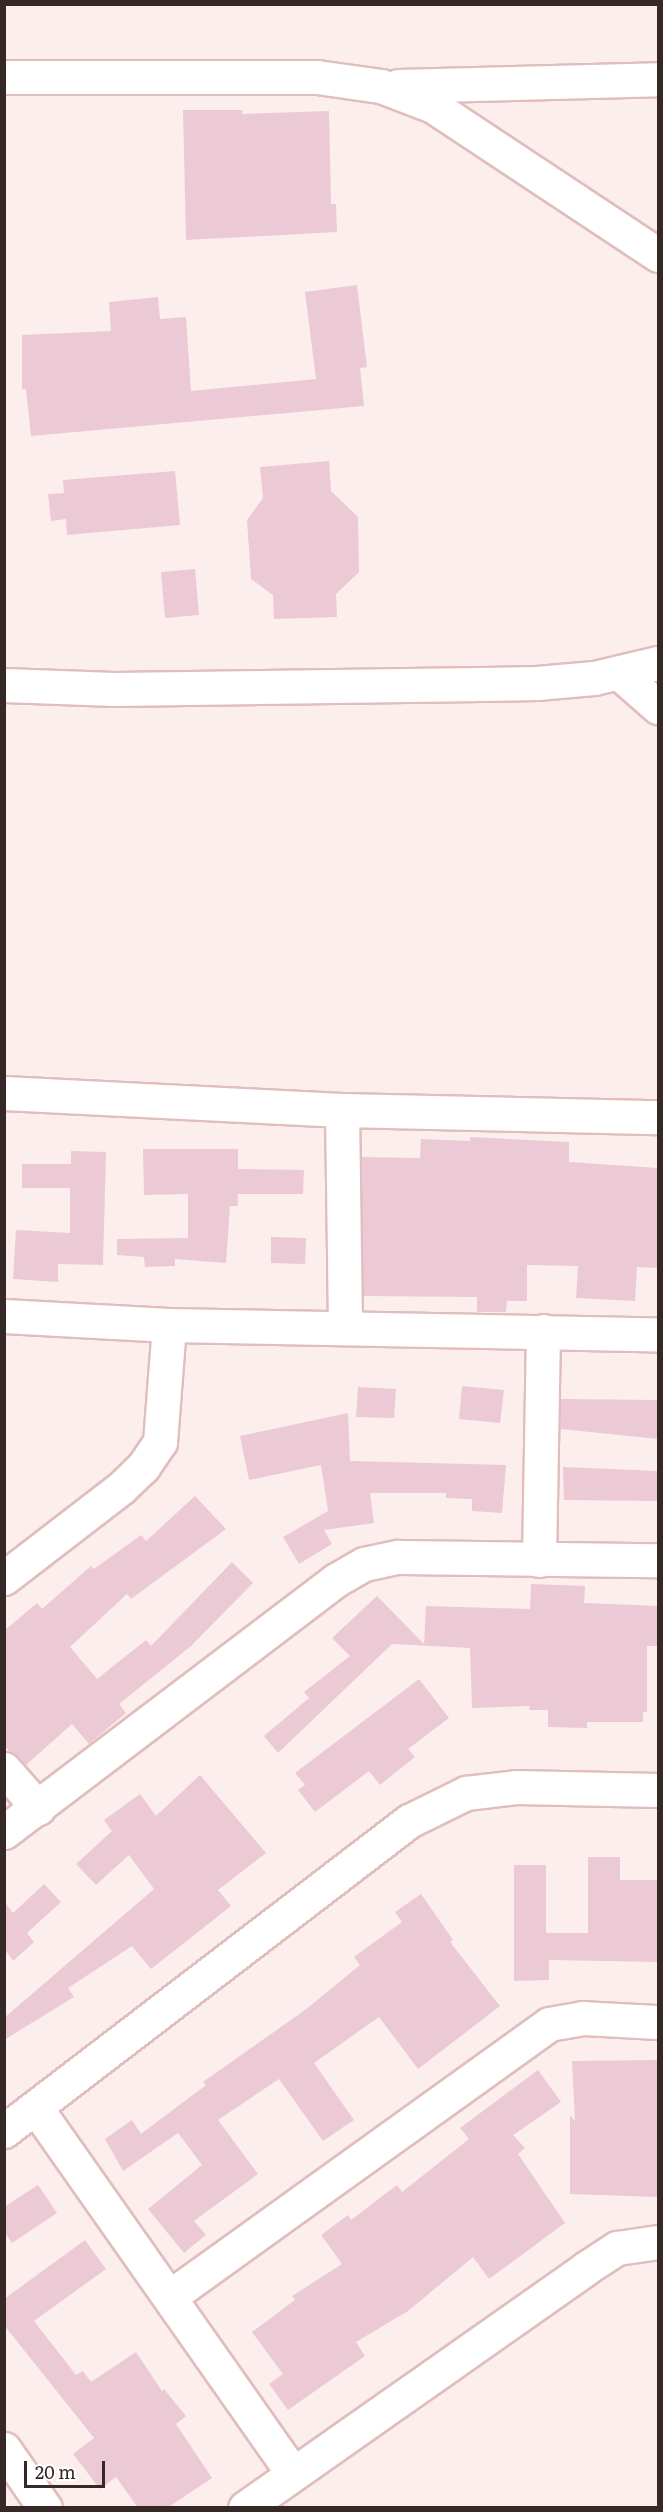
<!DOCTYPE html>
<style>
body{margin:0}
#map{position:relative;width:663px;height:2512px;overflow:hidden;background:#fceeed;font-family:Literata,serif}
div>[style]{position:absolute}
.building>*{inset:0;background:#ebcad5}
.roads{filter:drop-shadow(2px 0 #e0bebc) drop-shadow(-2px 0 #e0bebc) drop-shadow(0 2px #e0bebc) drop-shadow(0 -2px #e0bebc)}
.minor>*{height:33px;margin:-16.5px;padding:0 16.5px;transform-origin:16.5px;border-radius:16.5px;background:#fff}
span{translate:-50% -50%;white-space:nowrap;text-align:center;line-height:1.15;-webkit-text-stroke:4.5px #fff;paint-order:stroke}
.frame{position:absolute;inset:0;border:6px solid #352827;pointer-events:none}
.scale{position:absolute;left:24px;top:2461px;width:81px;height:27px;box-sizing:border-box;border:3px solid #352827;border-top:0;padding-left:8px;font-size:18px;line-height:21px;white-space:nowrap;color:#352827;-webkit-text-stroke:4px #fff;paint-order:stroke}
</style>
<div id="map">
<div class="building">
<div style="clip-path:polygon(183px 110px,242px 110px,242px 114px,329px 111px,331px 204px,336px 204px,337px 232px,186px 240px)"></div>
<div style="clip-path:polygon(357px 285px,367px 367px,360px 368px,364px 406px,31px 436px,26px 389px,22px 389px,22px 335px,111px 331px,109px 302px,158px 297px,160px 319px,186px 317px,191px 391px,316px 379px,305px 292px)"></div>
<div style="clip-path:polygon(329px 461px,331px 491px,358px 517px,359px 572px,336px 594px,337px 617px,274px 619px,273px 595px,251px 579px,247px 520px,263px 498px,260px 467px)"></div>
<div style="clip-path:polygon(175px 471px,180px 525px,67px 535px,66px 519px,51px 521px,48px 494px,64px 493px,63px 480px)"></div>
<div style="clip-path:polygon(195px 569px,199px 615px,165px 618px,161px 572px)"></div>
<div style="clip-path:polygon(470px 1137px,569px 1142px,569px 1162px,658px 1168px,658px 1268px,637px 1267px,635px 1301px,576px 1298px,578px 1266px,527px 1265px,527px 1301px,507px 1301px,506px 1312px,477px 1312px,477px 1297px,363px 1296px,361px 1157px,420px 1158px,421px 1139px,470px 1141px)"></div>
<div style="clip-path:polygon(143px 1149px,238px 1149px,238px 1169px,304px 1170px,303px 1194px,238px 1194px,238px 1206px,230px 1206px,226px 1263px,175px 1259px,175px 1266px,145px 1267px,144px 1257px,117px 1255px,117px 1239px,188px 1238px,188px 1194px,144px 1195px)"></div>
<div style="clip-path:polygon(71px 1151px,106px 1152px,103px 1265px,58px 1264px,58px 1282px,13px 1279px,16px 1230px,70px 1233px,70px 1188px,22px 1188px,22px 1164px,71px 1164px)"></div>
<div style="clip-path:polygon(271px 1237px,306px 1238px,305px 1264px,271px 1263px)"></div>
<div style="clip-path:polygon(462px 1386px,504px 1390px,500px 1423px,459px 1419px)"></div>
<div style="clip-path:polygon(358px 1387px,396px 1389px,394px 1418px,356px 1417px)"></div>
<div style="clip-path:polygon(561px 1399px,658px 1400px,658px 1439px,561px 1429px)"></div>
<div style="clip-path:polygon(348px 1413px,350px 1461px,506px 1465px,502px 1513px,472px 1511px,472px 1499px,446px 1498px,446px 1493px,370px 1493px,374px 1523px,324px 1530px,332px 1544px,299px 1564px,283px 1537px,328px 1511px,321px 1465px,249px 1480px,240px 1436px)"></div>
<div style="clip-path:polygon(563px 1467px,658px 1471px,658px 1501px,564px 1500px)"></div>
<div style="clip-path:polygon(195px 1496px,226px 1529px,131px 1599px,127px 1594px,70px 1647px,97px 1679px,146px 1640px,151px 1646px,232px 1562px,253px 1583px,191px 1646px,119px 1704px,126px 1713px,89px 1744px,72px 1724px,26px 1765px,4px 1746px,4px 1631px,37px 1603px,42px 1609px,91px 1566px,94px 1569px,141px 1535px,146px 1541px)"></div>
<div style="clip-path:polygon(531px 1584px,585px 1586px,584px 1603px,658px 1606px,658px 1646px,647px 1646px,647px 1712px,643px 1712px,643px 1722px,587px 1722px,587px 1728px,548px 1727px,548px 1710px,529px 1710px,530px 1706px,472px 1708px,470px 1648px,392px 1644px,278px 1753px,264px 1736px,309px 1698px,304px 1692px,350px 1656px,332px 1638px,377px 1596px,424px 1644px,426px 1606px,530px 1609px)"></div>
<div style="clip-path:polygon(419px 1679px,449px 1718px,408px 1749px,415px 1757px,380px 1785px,369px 1771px,315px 1812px,298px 1790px,305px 1785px,295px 1773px)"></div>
<div style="clip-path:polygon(200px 1775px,266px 1853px,218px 1890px,231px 1906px,151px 1969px,132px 1946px,68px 1988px,74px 1997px,4px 2040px,4px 2018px,154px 1889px,129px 1855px,96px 1885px,76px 1864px,112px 1831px,104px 1820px,140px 1794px,156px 1816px)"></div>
<div style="clip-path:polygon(588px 1857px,620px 1857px,620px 1880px,658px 1880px,658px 1962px,549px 1960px,549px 1980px,514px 1981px,514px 1865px,546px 1865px,546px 1933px,588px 1933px)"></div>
<div style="clip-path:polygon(44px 1884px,61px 1902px,27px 1933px,34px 1942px,13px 1961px,7px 1952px,4px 1955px,4px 1901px,13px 1913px)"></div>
<div style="clip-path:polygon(421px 1894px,453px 1940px,450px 1942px,500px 2006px,418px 2069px,379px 2017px,314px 2063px,354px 2120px,323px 2141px,279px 2079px,218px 2120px,258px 2174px,194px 2221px,206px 2235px,184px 2253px,148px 2209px,202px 2165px,178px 2133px,123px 2171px,105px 2139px,132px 2120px,141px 2134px,206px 2085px,203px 2082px,305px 2010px,360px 1965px,354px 1957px,402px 1922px,395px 1912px)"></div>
<div style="clip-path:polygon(658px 2060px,658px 2197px,570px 2194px,570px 2115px,575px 2121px,572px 2061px)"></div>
<div style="clip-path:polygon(538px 2070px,561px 2102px,513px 2135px,525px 2148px,518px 2154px,565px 2223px,489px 2279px,473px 2257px,408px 2311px,356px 2342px,365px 2356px,288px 2410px,269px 2384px,283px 2374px,252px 2332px,295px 2300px,292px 2296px,342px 2264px,321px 2235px,348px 2215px,351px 2220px,397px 2185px,402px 2192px,469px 2139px,460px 2128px)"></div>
<div style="clip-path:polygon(38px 2185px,57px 2213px,12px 2243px,4px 2231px,4px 2207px)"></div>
<div style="clip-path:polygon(85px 2240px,106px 2269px,34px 2321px,76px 2375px,83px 2371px,91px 2382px,136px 2352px,162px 2391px,164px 2389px,186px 2416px,176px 2424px,212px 2478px,167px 2508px,138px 2508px,116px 2477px,100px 2489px,73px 2454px,94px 2438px,4px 2325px,4px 2299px)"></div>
</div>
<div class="roads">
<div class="minor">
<div style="left:4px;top:77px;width:313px"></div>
<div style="left:317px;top:77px;width:65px;rotate:8deg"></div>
<div style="left:381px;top:86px;width:56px;rotate:21deg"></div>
<div style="left:433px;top:106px;width:270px;rotate:33.5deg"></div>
<div style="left:398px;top:86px;width:260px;rotate:-1.5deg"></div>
<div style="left:619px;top:673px;width:52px;rotate:41.1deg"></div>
<div style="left:4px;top:685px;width:110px;rotate:2.1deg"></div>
<div style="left:114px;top:689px;width:423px;rotate:-0.8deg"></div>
<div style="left:537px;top:683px;width:57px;rotate:-5deg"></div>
<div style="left:594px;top:678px;width:66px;rotate:-13.2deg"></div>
<div style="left:4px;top:1093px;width:338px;rotate:2.9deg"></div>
<div style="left:342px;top:1110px;width:316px;rotate:1.3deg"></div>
<div style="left:342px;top:1110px;width:215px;rotate:89.2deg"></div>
<div style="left:4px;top:1316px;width:165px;rotate:3.1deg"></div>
<div style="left:169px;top:1325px;width:489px;rotate:1.1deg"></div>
<div style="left:539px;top:1560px;width:229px;rotate:-89deg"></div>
<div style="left:4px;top:1578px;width:148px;rotate:-37.6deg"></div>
<div style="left:121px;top:1488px;width:30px;rotate:-44deg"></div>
<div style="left:143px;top:1467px;width:30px;rotate:-56deg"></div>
<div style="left:160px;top:1442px;width:117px;rotate:-85.6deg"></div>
<div style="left:4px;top:1769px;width:52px;rotate:48.9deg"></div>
<div style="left:4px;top:1832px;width:417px;rotate:-37.2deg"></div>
<div style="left:336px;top:1580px;width:32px;rotate:-30deg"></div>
<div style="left:364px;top:1564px;width:35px;rotate:-12deg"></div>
<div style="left:398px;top:1557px;width:260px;rotate:0.7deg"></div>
<div style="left:36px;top:2108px;width:445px;rotate:54.9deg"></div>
<div style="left:4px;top:2131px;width:510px;rotate:-37.43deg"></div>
<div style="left:409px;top:1821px;width:64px;rotate:-26.2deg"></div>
<div style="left:466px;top:1793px;width:50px;rotate:-6.8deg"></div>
<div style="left:516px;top:1787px;width:142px;rotate:1.2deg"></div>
<div style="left:172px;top:2295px;width:464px;rotate:-35.7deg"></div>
<div style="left:549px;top:2024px;width:35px;rotate:-10deg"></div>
<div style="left:583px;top:2018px;width:75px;rotate:3.1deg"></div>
<div style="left:4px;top:2449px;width:72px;rotate:55.2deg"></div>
<div style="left:245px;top:2508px;width:417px;rotate:-35.1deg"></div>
<div style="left:586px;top:2268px;width:37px;rotate:-33deg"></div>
<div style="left:617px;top:2248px;width:41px;rotate:-8.3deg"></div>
</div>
</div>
<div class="frame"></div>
<div class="scale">20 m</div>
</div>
